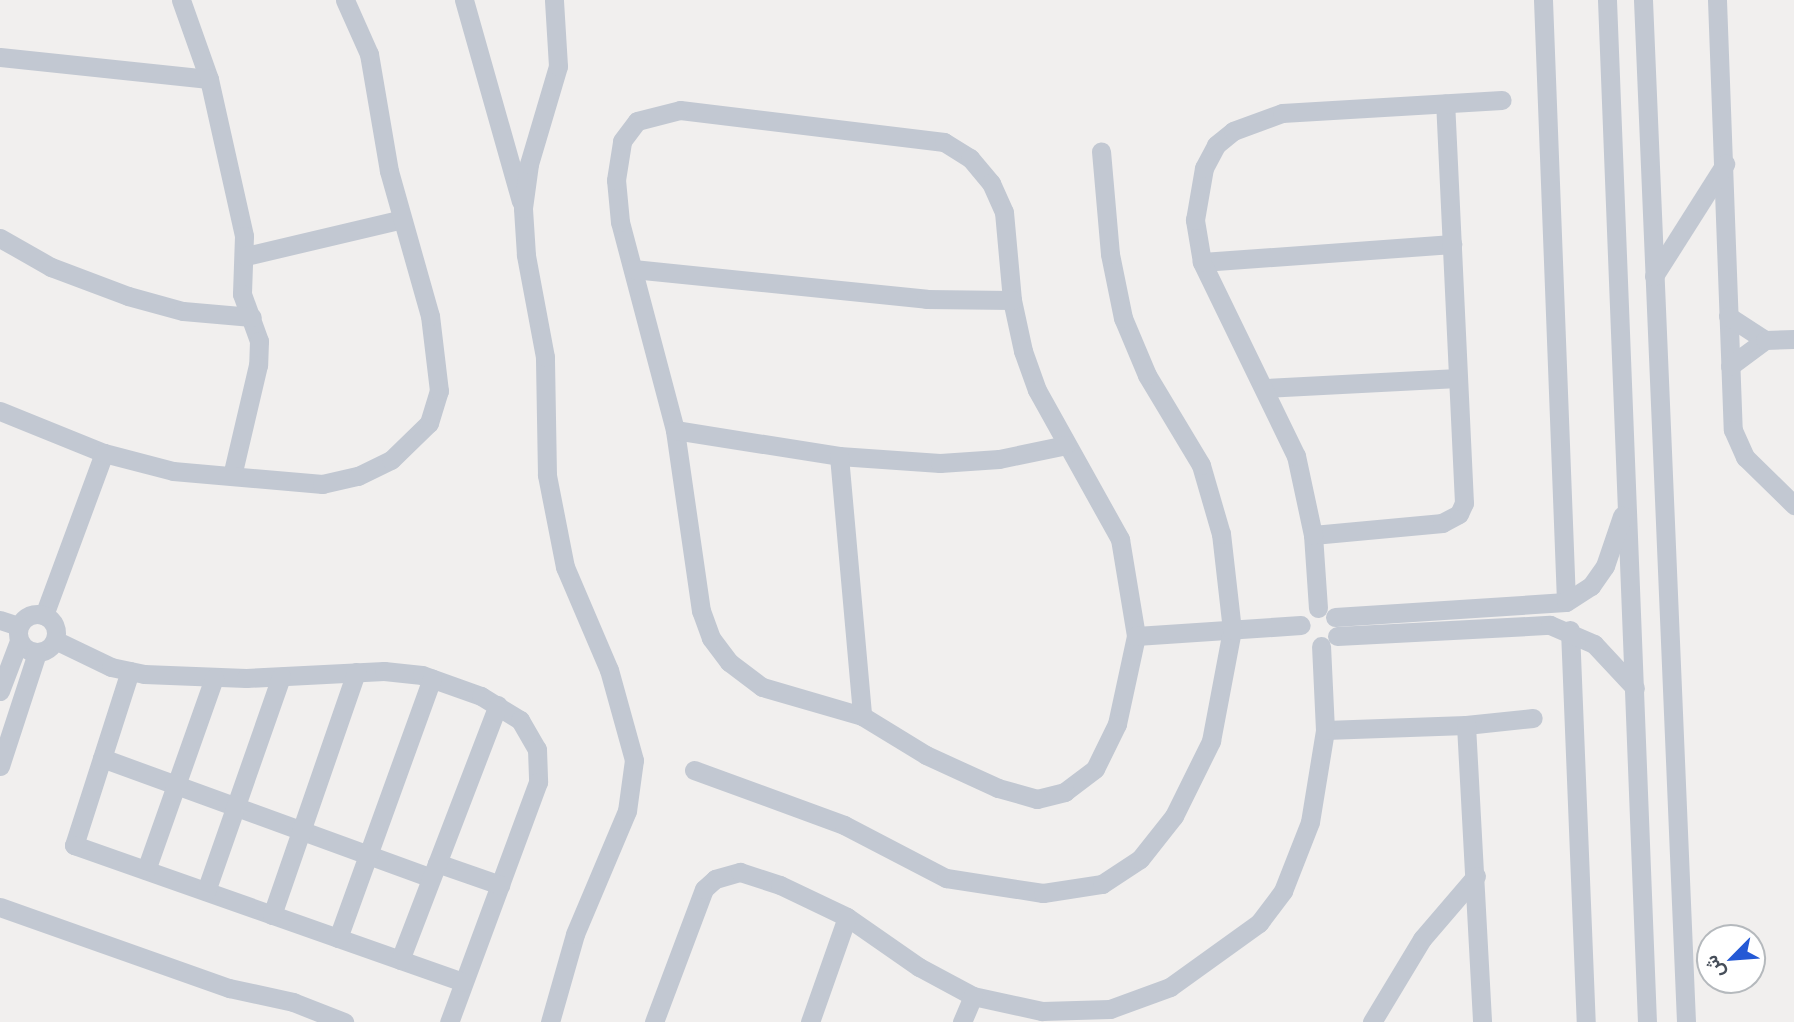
<!DOCTYPE html>
<meta charset="utf-8">
<style>
body{margin:0}
#map{position:relative;width:1794px;height:1022px;overflow:hidden;background:#f1efee;font-family:Manrope,Vazirmatn,sans-serif}
div>[style]{position:absolute}
.minor>*{height:19px;margin:-9.5px;padding:0 9.5px;transform-origin:9.5px;border-radius:9.5px;background:#c2c8d2}
.minor>.ring{margin:-9.5px;padding:0;box-sizing:content-box;background:none;border:19px solid #c2c8d2;border-radius:50%}
span{translate:-50% -50%;white-space:nowrap;text-align:center;line-height:1.15;-webkit-text-stroke:5px #fff;paint-order:stroke}
.north{position:absolute;left:1696px;top:924px;width:70px;height:70px;box-sizing:border-box;background:#fff;border:2px solid #b5b9bd;border-radius:50%;rotate:245deg;font-size:19px;font-weight:700;line-height:28px;text-align:center;color:#474f5a}
.north::after{content:'';display:block;margin:auto;width:24px;height:32px;background:#2459d5;clip-path:polygon(50% 0,100% 100%,50% 72%,0 100%)}
</style>
<div id="map">
<div class="minor">
<div style="left:181px;top:0;width:84px;rotate:70.5deg"></div>
<div style="left:464px;top:0;width:209px;rotate:74.2deg"></div>
<div style="left:1543px;top:0;width:602px;rotate:87.81deg"></div>
<div style="left:1607px;top:0;width:1023px;rotate:87.76deg"></div>
<div style="left:1643px;top:0;width:1023px;rotate:87.59deg"></div>
<div style="left:1717px;top:0;width:430px;rotate:87.9deg"></div>
<div style="left:1733px;top:430px;width:30px;rotate:66deg"></div>
<div style="left:1745px;top:457px;width:69px;rotate:44.4deg"></div>
<div style="left:0;top:57px;width:210px;rotate:6deg"></div>
<div style="left:209px;top:79px;width:161px;rotate:77.4deg"></div>
<div style="left:244px;top:236px;width:58px;rotate:92deg"></div>
<div style="left:242px;top:294px;width:50px;rotate:70.1deg"></div>
<div style="left:259px;top:341px;width:24px;rotate:92deg"></div>
<div style="left:258px;top:365px;width:114px;rotate:103.2deg"></div>
<div style="left:680px;top:110px;width:266px;rotate:6.9deg"></div>
<div style="left:944px;top:142px;width:31px;rotate:32deg"></div>
<div style="left:970px;top:158px;width:33px;rotate:50deg"></div>
<div style="left:991px;top:183px;width:32px;rotate:66deg"></div>
<div style="left:1004px;top:212px;width:88px;rotate:84.8deg"></div>
<div style="left:1012px;top:300px;width:52px;rotate:77.8deg"></div>
<div style="left:1023px;top:351px;width:41px;rotate:70.3deg"></div>
<div style="left:1037px;top:390px;width:171px;rotate:60.9deg"></div>
<div style="left:1120px;top:539px;width:98px;rotate:80.6deg"></div>
<div style="left:1136px;top:636px;width:90px;rotate:102.2deg"></div>
<div style="left:1117px;top:724px;width:50px;rotate:116.1deg"></div>
<div style="left:1095px;top:769px;width:38px;rotate:143deg"></div>
<div style="left:1065px;top:792px;width:29px;rotate:166deg"></div>
<div style="left:1037px;top:799px;width:41px;rotate:-164.2deg"></div>
<div style="left:998px;top:788px;width:79px;rotate:-155.4deg"></div>
<div style="left:926px;top:755px;width:75px;rotate:-148.6deg"></div>
<div style="left:862px;top:716px;width:104px;rotate:-163.8deg"></div>
<div style="left:762px;top:687px;width:41px;rotate:-142.9deg"></div>
<div style="left:729px;top:662px;width:30px;rotate:-127deg"></div>
<div style="left:711px;top:638px;width:29px;rotate:-110deg"></div>
<div style="left:701px;top:611px;width:183px;rotate:-98.2deg"></div>
<div style="left:675px;top:430px;width:215px;rotate:-104.8deg"></div>
<div style="left:620px;top:222px;width:42px;rotate:-95.4deg"></div>
<div style="left:616px;top:180px;width:39px;rotate:-81deg"></div>
<div style="left:622px;top:141px;width:25px;rotate:-53deg"></div>
<div style="left:637px;top:121px;width:44px;rotate:-14.3deg"></div>
<div style="left:0;top:238px;width:59px;rotate:29.6deg"></div>
<div style="left:51px;top:267px;width:82px;rotate:20.6deg"></div>
<div style="left:128px;top:296px;width:57px;rotate:15.3deg"></div>
<div style="left:183px;top:311px;width:69px;rotate:5deg"></div>
<div style="left:246px;top:256px;width:160px;rotate:-13.3deg"></div>
<div style="left:1202px;top:262px;width:251px;rotate:-4.1deg"></div>
<div style="left:633px;top:269px;width:295px;rotate:5.8deg"></div>
<div style="left:926px;top:299px;width:86px;rotate:0.7deg"></div>
<div style="left:1654px;top:276px;width:133px;rotate:-57.6deg"></div>
<div style="left:1728px;top:316px;width:44px;rotate:33deg"></div>
<div style="left:1730px;top:366px;width:44px;rotate:-36.6deg"></div>
<div style="left:1765px;top:340px;width:29px;rotate:-2deg"></div>
<div style="left:1266px;top:388px;width:192px;rotate:-3deg"></div>
<div style="left:0;top:411px;width:112px;rotate:22deg"></div>
<div style="left:104px;top:453px;width:173px;rotate:110.3deg"></div>
<div style="left:675px;top:430px;width:166px;rotate:9deg"></div>
<div style="left:839px;top:456px;width:101px;rotate:4deg"></div>
<div style="left:940px;top:463px;width:59px;rotate:-3.9deg"></div>
<div style="left:999px;top:459px;width:68px;rotate:-11.8deg"></div>
<div style="left:104px;top:453px;width:71px;rotate:14.6deg"></div>
<div style="left:173px;top:471px;width:150px;rotate:5deg"></div>
<div style="left:322px;top:484px;width:37px;rotate:-13deg"></div>
<div style="left:358px;top:476px;width:37px;rotate:-26deg"></div>
<div style="left:391px;top:460px;width:53px;rotate:-44.2deg"></div>
<div style="left:429px;top:423px;width:34px;rotate:-73deg"></div>
<div style="left:439px;top:391px;width:76px;rotate:-96.8deg"></div>
<div style="left:430px;top:316px;width:151px;rotate:-105.8deg"></div>
<div style="left:389px;top:171px;width:119px;rotate:-99.7deg"></div>
<div style="left:369px;top:54px;width:59px;rotate:-114deg"></div>
<div style="left:839px;top:456px;width:261px;rotate:84.9deg"></div>
<div style="left:1313px;top:535px;width:130px;rotate:-5.3deg"></div>
<div style="left:1442px;top:523px;width:19px;rotate:-28deg"></div>
<div style="left:1459px;top:514px;width:12px;rotate:-66deg"></div>
<div style="left:1464px;top:503px;width:400px;rotate:-92.7deg"></div>
<div style="left:1318px;top:608px;width:73px;rotate:-93.9deg"></div>
<div style="left:1313px;top:535px;width:81px;rotate:-102.1deg"></div>
<div style="left:1296px;top:456px;width:216px;rotate:-115.9deg"></div>
<div style="left:1202px;top:262px;width:43px;rotate:-99.5deg"></div>
<div style="left:1195px;top:220px;width:53px;rotate:-80.2deg"></div>
<div style="left:1204px;top:168px;width:26px;rotate:-62deg"></div>
<div style="left:1216px;top:145px;width:22px;rotate:-39deg"></div>
<div style="left:1233px;top:131px;width:52px;rotate:-20.2deg"></div>
<div style="left:1282px;top:113px;width:220px;rotate:-3.4deg"></div>
<div class="ring" style="left:18px;top:614px;width:19px;height:19px"></div>
<div style="left:1335px;top:617px;width:231px;rotate:-3.7deg"></div>
<div style="left:1566px;top:602px;width:30px;rotate:-33deg"></div>
<div style="left:1591px;top:586px;width:24px;rotate:-55deg"></div>
<div style="left:1605px;top:566px;width:53px;rotate:-71.2deg"></div>
<div style="left:0;top:620px;width:20px;rotate:18deg"></div>
<div style="left:1570px;top:630px;width:392px;rotate:87.7deg"></div>
<div style="left:1136px;top:636px;width:165px;rotate:-3.8deg"></div>
<div style="left:1337px;top:636px;width:213px;rotate:-3deg"></div>
<div style="left:1550px;top:625px;width:48px;rotate:23.4deg"></div>
<div style="left:1594px;top:644px;width:60px;rotate:47deg"></div>
<div style="left:55px;top:640px;width:62px;rotate:25.7deg"></div>
<div style="left:111px;top:667px;width:34px;rotate:12deg"></div>
<div style="left:144px;top:674px;width:102px;rotate:2.2deg"></div>
<div style="left:246px;top:678px;width:138px;rotate:-2.9deg"></div>
<div style="left:384px;top:671px;width:38px;rotate:6deg"></div>
<div style="left:422px;top:675px;width:63px;rotate:19.6deg"></div>
<div style="left:481px;top:696px;width:46px;rotate:31.6deg"></div>
<div style="left:520px;top:720px;width:34px;rotate:60deg"></div>
<div style="left:537px;top:749px;width:33px;rotate:88deg"></div>
<div style="left:538px;top:782px;width:256px;rotate:110.3deg"></div>
<div style="left:130px;top:671px;width:183px;rotate:107.8deg"></div>
<div style="left:74px;top:845px;width:412px;rotate:19.4deg"></div>
<div style="left:0;top:691px;width:53px;rotate:-69.2deg"></div>
<div style="left:1466px;top:725px;width:67px;rotate:-6deg"></div>
<div style="left:1325px;top:730px;width:141px;rotate:-2deg"></div>
<div style="left:1466px;top:725px;width:297px;rotate:86.9deg"></div>
<div style="left:102px;top:758px;width:350px;rotate:20deg"></div>
<div style="left:0;top:766px;width:119px;rotate:-71.9deg"></div>
<div style="left:694px;top:770px;width:160px;rotate:20.1deg"></div>
<div style="left:844px;top:825px;width:115px;rotate:27.5deg"></div>
<div style="left:946px;top:878px;width:98px;rotate:8.8deg"></div>
<div style="left:1043px;top:893px;width:60px;rotate:-8.7deg"></div>
<div style="left:1102px;top:884px;width:45px;rotate:-33.3deg"></div>
<div style="left:1140px;top:859px;width:55px;rotate:-51.7deg"></div>
<div style="left:1174px;top:816px;width:84px;rotate:-63.7deg"></div>
<div style="left:1211px;top:741px;width:113px;rotate:-79.3deg"></div>
<div style="left:1232px;top:630px;width:97px;rotate:-96.5deg"></div>
<div style="left:1221px;top:534px;width:72px;rotate:-106.2deg"></div>
<div style="left:1201px;top:465px;width:105px;rotate:-121deg"></div>
<div style="left:1147px;top:375px;width:62px;rotate:-112.8deg"></div>
<div style="left:1123px;top:318px;width:65px;rotate:-101.5deg"></div>
<div style="left:1110px;top:254px;width:103px;rotate:-95deg"></div>
<div style="left:437px;top:863px;width:67px;rotate:19.2deg"></div>
<div style="left:146px;top:870px;width:204px;rotate:-70.5deg"></div>
<div style="left:206px;top:891px;width:227px;rotate:-70.7deg"></div>
<div style="left:0;top:907px;width:243px;rotate:19.5deg"></div>
<div style="left:229px;top:988px;width:66px;rotate:12.3deg"></div>
<div style="left:293px;top:1002px;width:55px;rotate:21.4deg"></div>
<div style="left:272px;top:915px;width:257px;rotate:-70.9deg"></div>
<div style="left:338px;top:938px;width:276px;rotate:-70.1deg"></div>
<div style="left:400px;top:960px;width:273px;rotate:-69deg"></div>
<div style="left:550px;top:1022px;width:91px;rotate:-74.1deg"></div>
<div style="left:575px;top:934px;width:134px;rotate:-67.1deg"></div>
<div style="left:627px;top:811px;width:51px;rotate:-82.2deg"></div>
<div style="left:634px;top:760px;width:93px;rotate:-105.5deg"></div>
<div style="left:609px;top:670px;width:112px;rotate:-113.1deg"></div>
<div style="left:565px;top:567px;width:94px;rotate:-101.1deg"></div>
<div style="left:547px;top:475px;width:118px;rotate:-91deg"></div>
<div style="left:545px;top:357px;width:104px;rotate:-100.6deg"></div>
<div style="left:526px;top:255px;width:47px;rotate:-93.7deg"></div>
<div style="left:523px;top:208px;width:44px;rotate:-82.2deg"></div>
<div style="left:529px;top:164px;width:102px;rotate:-73.5deg"></div>
<div style="left:558px;top:66px;width:66px;rotate:-93.5deg"></div>
<div style="left:654px;top:1022px;width:142px;rotate:-69.4deg"></div>
<div style="left:704px;top:889px;width:15px;rotate:-42deg"></div>
<div style="left:715px;top:879px;width:26px;rotate:-16deg"></div>
<div style="left:740px;top:872px;width:42px;rotate:18deg"></div>
<div style="left:780px;top:885px;width:74px;rotate:25.5deg"></div>
<div style="left:847px;top:917px;width:88px;rotate:34.8deg"></div>
<div style="left:919px;top:967px;width:61px;rotate:28.2deg"></div>
<div style="left:973px;top:996px;width:71px;rotate:12.3deg"></div>
<div style="left:1042px;top:1011px;width:68px;rotate:-1.7deg"></div>
<div style="left:1110px;top:1009px;width:64px;rotate:-20.1deg"></div>
<div style="left:1170px;top:987px;width:110px;rotate:-35.7deg"></div>
<div style="left:1259px;top:923px;width:40px;rotate:-53deg"></div>
<div style="left:1283px;top:891px;width:74px;rotate:-68.6deg"></div>
<div style="left:1310px;top:822px;width:93px;rotate:-80.7deg"></div>
<div style="left:1325px;top:730px;width:84px;rotate:-92.7deg"></div>
<div style="left:810px;top:1022px;width:111px;rotate:-70.6deg"></div>
<div style="left:962px;top:1022px;width:28px;rotate:-67deg"></div>
<div style="left:1372px;top:1022px;width:97px;rotate:-58.9deg"></div>
<div style="left:1422px;top:939px;width:83px;rotate:-49.4deg"></div>
</div>
<div class="north">ش</div>
</div>
